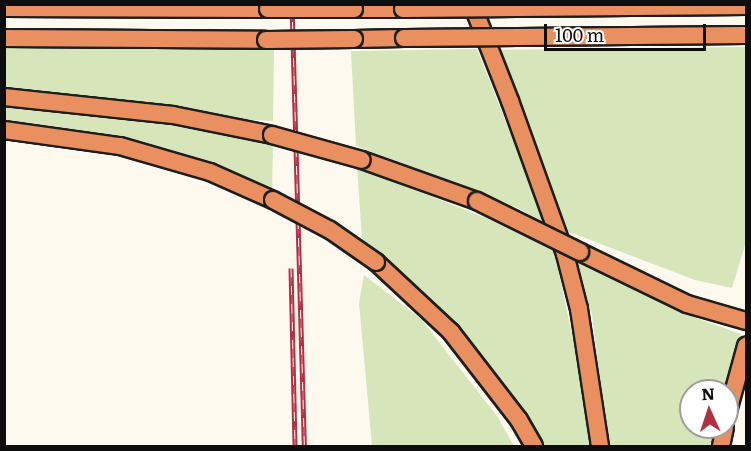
<!DOCTYPE html>
<style>
body{margin:0}
#map{position:relative;width:751px;height:451px;overflow:hidden;background:#fef9ee;font-family:Literata,serif}
div>[style]{position:absolute}
.green>*{inset:0;background:#d6e6ba}
.roads{filter:drop-shadow(2px 0 #1e1e1e) drop-shadow(-2px 0 #1e1e1e) drop-shadow(0 2px #1e1e1e) drop-shadow(0 -2px #1e1e1e)}
.highway>*{height:16px;margin:-8px;padding:0 8px;transform-origin:8px;border-radius:8px;background:#ea8f60}
.rail>*{height:5px;margin-top:-2.5px;transform-origin:0;background:repeating-linear-gradient(90deg,#fff 0 9px,#b32f44 0 18px);box-sizing:border-box;border-block:2px solid #b32f44}
.bridges{filter:drop-shadow(2px 0 #1e1e1e) drop-shadow(-2px 0 #1e1e1e) drop-shadow(0 2px #1e1e1e) drop-shadow(0 -2px #1e1e1e)}
.highway-bridge>*{height:16px;margin:-8px;padding:0 8px;transform-origin:8px;border-radius:8px;background:#ea8f60}
span{translate:-50% -50%;white-space:nowrap;text-align:center;line-height:1.15;-webkit-text-stroke:6px #fff;paint-order:stroke}
.frame{position:absolute;inset:0;border:6px solid #0d0d0d;pointer-events:none}
.north{position:absolute;left:679px;top:379px;width:60px;height:60px;box-sizing:border-box;background:#fff;border:2px solid #9e9e9e;border-radius:50%;rotate:357deg;font-size:16px;font-weight:700;line-height:24px;text-align:center;color:#0d0d0d}
.north::after{content:'';display:block;margin:auto;width:21px;height:27px;background:#b32f44;clip-path:polygon(50% 0,100% 100%,50% 72%,0 100%)}
.scale{position:absolute;left:544px;top:24px;width:162px;height:27px;box-sizing:border-box;border:3px solid #0d0d0d;border-top:0;padding-left:8px;font-size:18px;line-height:21px;white-space:nowrap;color:#0d0d0d;-webkit-text-stroke:4px #fff;paint-order:stroke}
</style>
<div id="map">
<div class="green">
<div style="clip-path:polygon(4px 45px,274px 49px,273px 121px,234px 119px,116px 99px,5px 90px)"></div>
<div style="clip-path:polygon(746px 47px,746px 242px,732px 288px,695px 280px,564px 230px,497px 50px)"></div>
<div style="clip-path:polygon(477px 49px,546px 224px,520px 209px,461px 185px,356px 146px,351px 51px)"></div>
<div style="clip-path:polygon(4px 106px,160px 122px,273px 145px,272px 189px,208px 163px,118px 137px,5px 124px)"></div>
<div style="clip-path:polygon(357px 167px,488px 219px,554px 250px,586px 401px,591px 446px,543px 446px,524px 411px,440px 308px,362px 239px)"></div>
<div style="clip-path:polygon(576px 262px,663px 300px,696px 318px,741px 334px,727px 391px,691px 391px,691px 427px,718px 427px,714px 446px,608px 446px,592px 315px)"></div>
<div style="clip-path:polygon(364px 275px,421px 319px,497px 416px,514px 446px,372px 446px,359px 303px)"></div>
</div>
<div class="roads">
<div class="highway">
<div style="left:472px;top:4px;width:104px;rotate:68.6deg"></div>
<div style="left:510px;top:101px;width:163px;rotate:70.2deg"></div>
<div style="left:565px;top:254px;width:57px;rotate:75.7deg"></div>
<div style="left:579px;top:309px;width:139px;rotate:81.3deg"></div>
<div style="left:4px;top:8px;width:264px;rotate:0.2deg"></div>
<div style="left:354px;top:9px;width:49px"></div>
<div style="left:4px;top:38px;width:262px;rotate:0.4deg"></div>
<div style="left:354px;top:39px;width:50px;rotate:-1.1deg"></div>
<div style="left:4px;top:97px;width:170px;rotate:6.1deg"></div>
<div style="left:173px;top:115px;width:101px;rotate:11.4deg"></div>
<div style="left:4px;top:130px;width:117px;rotate:7.9deg"></div>
<div style="left:120px;top:146px;width:94px;rotate:16.1deg"></div>
<div style="left:210px;top:172px;width:69px;rotate:24deg"></div>
<div style="left:362px;top:160px;width:122px;rotate:19.6deg"></div>
<div style="left:580px;top:252px;width:119px;rotate:25.9deg"></div>
<div style="left:687px;top:304px;width:61px;rotate:16.1deg"></div>
<div style="left:376px;top:262px;width:103px;rotate:43deg"></div>
<div style="left:451px;top:332px;width:111px;rotate:52.3deg"></div>
<div style="left:519px;top:420px;width:30px;rotate:60deg"></div>
<div style="left:727px;top:415px;width:72px;rotate:-74.6deg"></div>
<div style="left:721px;top:446px;width:19px;rotate:-78deg"></div>
</div>
</div>
<div class="rail">
<div style="left:292px;top:4px;width:442px;rotate:88.4deg"></div>
<div style="left:291px;top:268px;width:178px;rotate:88.7deg"></div>
</div>
<div class="bridges">
<div class="highway-bridge">
<div style="left:268px;top:9px;width:86px"></div>
<div style="left:403px;top:9px;width:343px;rotate:-0.5deg"></div>
<div style="left:404px;top:38px;width:342px;rotate:-0.5deg"></div>
<div style="left:266px;top:40px;width:88px;rotate:-0.7deg"></div>
<div style="left:272px;top:135px;width:93px;rotate:15.5deg"></div>
<div style="left:273px;top:200px;width:64px;rotate:27.8deg"></div>
<div style="left:330px;top:230px;width:56px;rotate:34.8deg"></div>
<div style="left:477px;top:201px;width:115px;rotate:26.3deg"></div>
</div>
</div>
<div class="frame"></div>
<div class="north">N</div>
<div class="scale">100 m</div>
</div>
